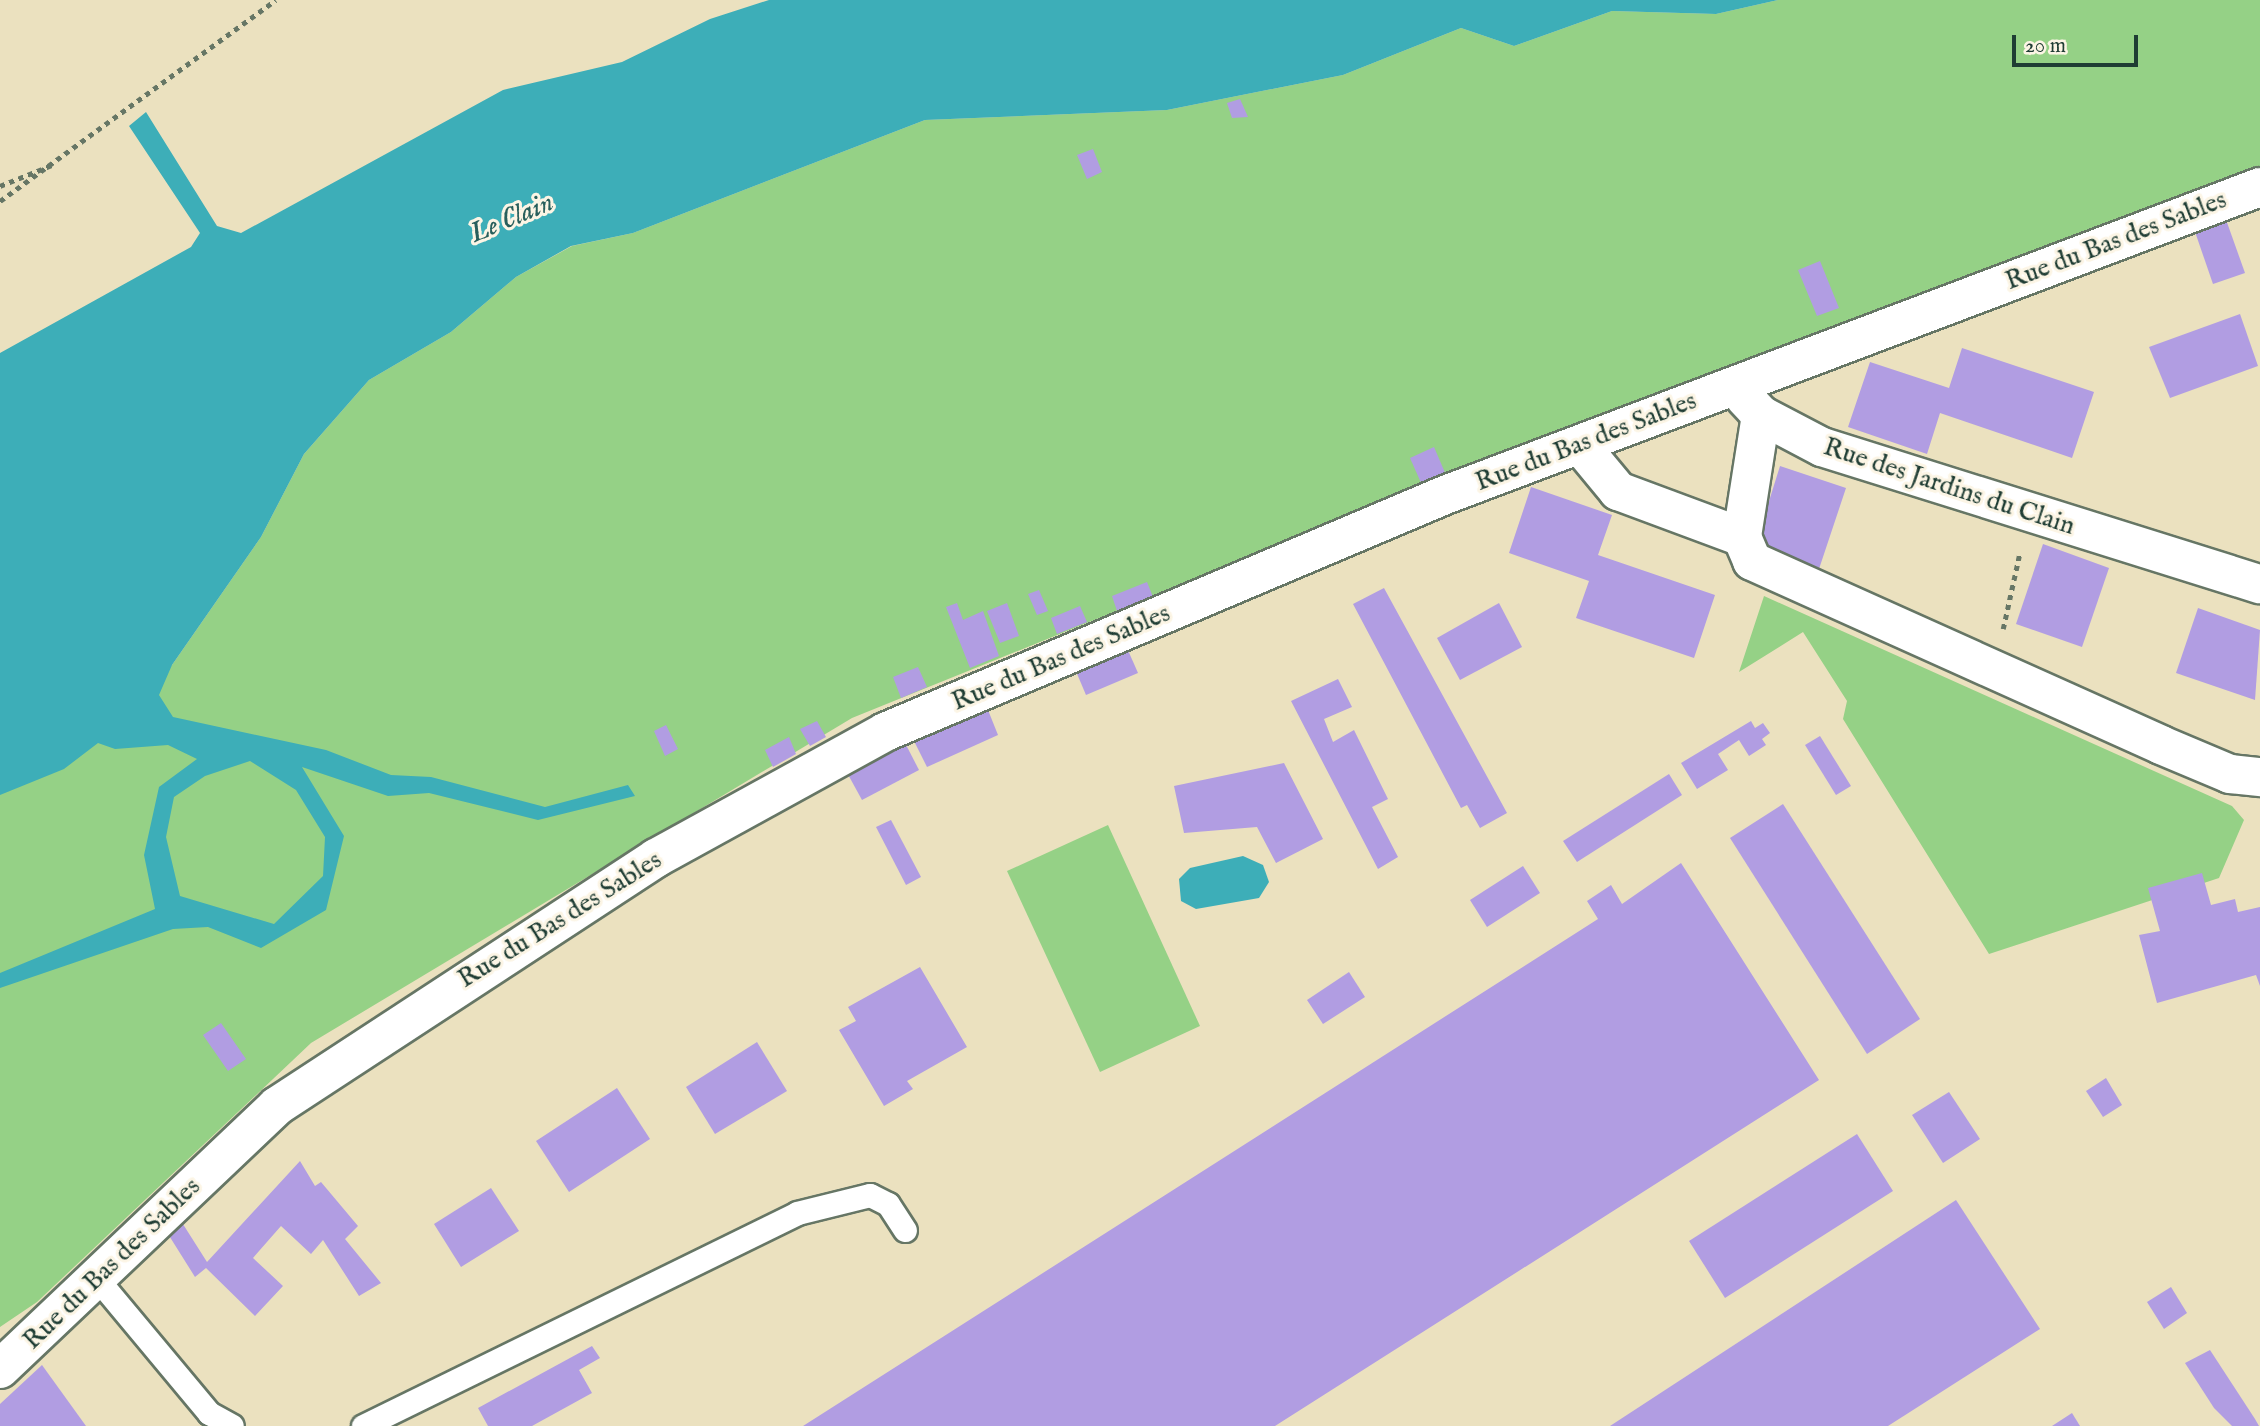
<!DOCTYPE html>
<style>
body{margin:0}
#map{position:relative;width:2260px;height:1426px;overflow:hidden;background:#ebe1bf;font-family:"IM FELL English",serif}
div>[style]{position:absolute}
.green>*{inset:0;background:#95d186}
.water>*{inset:0;background:#3daeb8}
.building>*{inset:0;background:#b19de2}
.path>*{height:4.5px;margin-top:-2.25px;transform-origin:0;background:repeating-linear-gradient(90deg,#667665 0 5px,transparent 0 10px)}
.roads{filter:drop-shadow(2px 0 #667665) drop-shadow(-2px 0 #667665) drop-shadow(0 2px #667665) drop-shadow(0 -2px #667665)}
.lane>*{height:23px;margin:-11.5px;padding:0 11.5px;transform-origin:11.5px;border-radius:11.5px;background:#fff}
.street>*{height:38px;margin:-19px;padding:0 19px;transform-origin:19px;border-radius:19px;background:#fff}
span{translate:-50% -50%;white-space:nowrap;text-align:center;line-height:1.15;-webkit-text-stroke:6px #fcf5e5;paint-order:stroke}
.street-label{font-size:26px;color:#1f3d34}
.water-label{font-size:28px;color:#285f5c;font-style:italic}
.scale{position:absolute;left:2012px;top:35px;width:126px;height:32px;box-sizing:border-box;border:4px solid #1f3d34;border-top:0;padding-left:9px;font-size:21px;line-height:24px;white-space:nowrap;color:#1f3d34;-webkit-text-stroke:5px #fcf5e5;paint-order:stroke}
</style>
<div id="map">
<div class="green">
<div style="clip-path:polygon(1778px 0,2260px 0,2260px 166px,1648px 396px,852px 718px,311px 1043px,37px 1302px,0 1327px,0 718px,172px 665px,261px 537px,304px 454px,369px 380px,451px 332px,516px 277px,572px 246px,633px 233px,925px 120px,1167px 110px,1343px 75px,1461px 28px,1514px 46px,1612px 11px,1716px 14px)"></div>
<div style="clip-path:polygon(1764px 596px,2232px 806px,2244px 820px,2219px 878px,1989px 954px,1843px 719px,1847px 701px,1803px 632px,1739px 672px)"></div>
<div style="clip-path:polygon(1108px 825px,1200px 1026px,1100px 1072px,1007px 871px)"></div>
</div>
<div class="water">
<div style="clip-path:polygon(evenodd,769px 0,1778px 0,1716px 14px,1612px 11px,1514px 46px,1461px 28px,1343px 75px,1167px 110px,925px 120px,633px 233px,571px 246px,516px 277px,451px 332px,369px 380px,304px 454px,261px 537px,172px 665px,159px 695px,173px 717px,326px 750px,391px 775px,431px 777px,545px 807px,628px 785px,635px 796px,538px 820px,429px 793px,388px 796px,302px 767px,344px 836px,326px 910px,261px 948px,208px 927px,173px 929px,0 988px,0 973px,155px 909px,144px 855px,159px 787px,197px 759px,168px 745px,115px 749px,98px 743px,64px 769px,0 795px,0 353px,191px 247px,200px 233px,129px 126px,146px 112px,217px 226px,241px 233px,503px 90px,622px 62px,710px 19px,769px 0,250px 761px,296px 790px,325px 837px,323px 876px,274px 924px,180px 896px,166px 837px,174px 797px,205px 776px,250px 761px)"></div>
<div style="clip-path:polygon(1243px 856px,1263px 865px,1269px 882px,1259px 898px,1196px 909px,1181px 901px,1179px 879px,1190px 868px)"></div>
</div>
<div class="building">
<div style="clip-path:polygon(1240px 99px,1248px 117px,1232px 118px,1227px 103px)"></div>
<div style="clip-path:polygon(1093px 149px,1102px 172px,1087px 179px,1077px 155px)"></div>
<div style="clip-path:polygon(2224px 214px,2245px 273px,2213px 284px,2193px 226px)"></div>
<div style="clip-path:polygon(1820px 261px,1839px 308px,1817px 316px,1798px 270px)"></div>
<div style="clip-path:polygon(2240px 314px,2258px 366px,2170px 398px,2149px 347px)"></div>
<div style="clip-path:polygon(1962px 348px,2094px 392px,2072px 458px,1940px 413px,1927px 454px,1848px 427px,1870px 362px,1949px 388px)"></div>
<div style="clip-path:polygon(1434px 447px,1446px 475px,1422px 485px,1410px 458px)"></div>
<div style="clip-path:polygon(1780px 466px,1846px 488px,1819px 569px,1755px 546px)"></div>
<div style="clip-path:polygon(1531px 487px,1612px 515px,1598px 555px,1715px 595px,1694px 658px,1576px 618px,1589px 581px,1509px 553px)"></div>
<div style="clip-path:polygon(2043px 544px,2109px 568px,2082px 647px,2016px 624px)"></div>
<div style="clip-path:polygon(1147px 582px,1153px 597px,1117px 611px,1112px 596px)"></div>
<div style="clip-path:polygon(1384px 588px,1507px 813px,1480px 828px,1467px 805px,1461px 808px,1353px 604px)"></div>
<div style="clip-path:polygon(1039px 590px,1048px 611px,1037px 615px,1028px 594px)"></div>
<div style="clip-path:polygon(957px 603px,963px 620px,983px 611px,999px 656px,970px 668px,946px 607px)"></div>
<div style="clip-path:polygon(1007px 603px,1019px 636px,1000px 643px,987px 611px)"></div>
<div style="clip-path:polygon(1499px 603px,1522px 647px,1460px 680px,1437px 638px)"></div>
<div style="clip-path:polygon(1080px 606px,1087px 622px,1057px 634px,1051px 618px)"></div>
<div style="clip-path:polygon(2198px 608px,2260px 630px,2255px 700px,2176px 673px)"></div>
<div style="clip-path:polygon(1127px 648px,1138px 673px,1086px 695px,1075px 669px)"></div>
<div style="clip-path:polygon(918px 667px,927px 687px,901px 698px,893px 677px)"></div>
<div style="clip-path:polygon(1338px 679px,1352px 707px,1324px 719px,1333px 742px,1354px 730px,1388px 799px,1372px 807px,1398px 857px,1378px 869px,1291px 701px)"></div>
<div style="clip-path:polygon(986px 705px,998px 735px,927px 767px,911px 735px)"></div>
<div style="clip-path:polygon(817px 721px,826px 737px,810px 746px,800px 729px)"></div>
<div style="clip-path:polygon(1751px 721px,1755px 728px,1763px 723px,1770px 733px,1762px 739px,1766px 745px,1749px 756px,1739px 740px,1718px 754px,1728px 770px,1697px 789px,1681px 763px)"></div>
<div style="clip-path:polygon(666px 725px,678px 749px,665px 756px,654px 731px)"></div>
<div style="clip-path:polygon(1820px 736px,1851px 786px,1836px 795px,1805px 745px)"></div>
<div style="clip-path:polygon(789px 737px,796px 754px,773px 767px,765px 750px)"></div>
<div style="clip-path:polygon(903px 739px,919px 770px,862px 800px,845px 769px)"></div>
<div style="clip-path:polygon(1284px 763px,1323px 839px,1276px 863px,1257px 827px,1184px 833px,1174px 786px)"></div>
<div style="clip-path:polygon(1669px 774px,1682px 795px,1577px 862px,1563px 841px)"></div>
<div style="clip-path:polygon(1783px 804px,1920px 1019px,1867px 1054px,1730px 838px)"></div>
<div style="clip-path:polygon(891px 820px,921px 877px,906px 885px,876px 827px)"></div>
<div style="clip-path:polygon(1681px 863px,1819px 1080px,1275px 1426px,803px 1426px,1598px 919px,1587px 901px,1611px 885px,1622px 904px)"></div>
<div style="clip-path:polygon(1523px 866px,1540px 893px,1487px 927px,1470px 900px)"></div>
<div style="clip-path:polygon(2202px 873px,2211px 905px,2235px 899px,2238px 912px,2260px 907px,2260px 986px,2256px 975px,2157px 1003px,2139px 935px,2160px 931px,2148px 888px)"></div>
<div style="clip-path:polygon(920px 967px,967px 1047px,907px 1081px,913px 1089px,884px 1106px,839px 1030px,856px 1021px,848px 1007px)"></div>
<div style="clip-path:polygon(1349px 972px,1365px 997px,1323px 1024px,1307px 1000px)"></div>
<div style="clip-path:polygon(221px 1023px,246px 1059px,228px 1071px,203px 1035px)"></div>
<div style="clip-path:polygon(757px 1042px,787px 1091px,715px 1134px,686px 1087px)"></div>
<div style="clip-path:polygon(2106px 1078px,2122px 1105px,2103px 1117px,2086px 1091px)"></div>
<div style="clip-path:polygon(617px 1088px,650px 1139px,569px 1192px,536px 1141px)"></div>
<div style="clip-path:polygon(1949px 1092px,1980px 1139px,1943px 1163px,1912px 1115px)"></div>
<div style="clip-path:polygon(1857px 1134px,1893px 1191px,1725px 1298px,1689px 1241px)"></div>
<div style="clip-path:polygon(300px 1161px,315px 1186px,321px 1182px,358px 1226px,345px 1239px,381px 1283px,359px 1296px,323px 1240px,311px 1254px,281px 1226px,253px 1258px,283px 1286px,255px 1316px,206px 1268px,195px 1277px,168px 1234px,181px 1221px,207px 1262px)"></div>
<div style="clip-path:polygon(491px 1188px,519px 1231px,461px 1267px,434px 1224px)"></div>
<div style="clip-path:polygon(1956px 1200px,2040px 1329px,1888px 1426px,1610px 1426px)"></div>
<div style="clip-path:polygon(2171px 1287px,2187px 1313px,2164px 1329px,2147px 1302px)"></div>
<div style="clip-path:polygon(592px 1346px,600px 1358px,579px 1370px,592px 1393px,532px 1426px,488px 1426px,478px 1408px)"></div>
<div style="clip-path:polygon(2210px 1350px,2255px 1419px,2259px 1426px,2232px 1426px,2214px 1408px,2185px 1363px)"></div>
<div style="clip-path:polygon(42px 1365px,86px 1426px,0 1426px,0 1404px)"></div>
<div style="clip-path:polygon(2072px 1413px,2080px 1426px,2052px 1426px)"></div>
</div>
<div class="path">
<div style="left:0;top:186px;width:56px;rotate:-22deg"></div>
<div style="left:0;top:201px;width:341px;rotate:-36.1deg"></div>
<div style="left:2003px;top:629px;width:79px;rotate:-77.6deg"></div>
</div>
<div class="roads">
<div class="lane">
<div style="left:99px;top:1281px;width:172px;rotate:50.2deg"></div>
<div style="left:209px;top:1413px;width:26px;rotate:29deg"></div>
<div style="left:363px;top:1426px;width:483px;rotate:-26.1deg"></div>
<div style="left:797px;top:1213px;width:75px;rotate:-13.9deg"></div>
<div style="left:870px;top:1195px;width:20px;rotate:27deg"></div>
<div style="left:888px;top:1204px;width:31px;rotate:57deg"></div>
</div>
<div class="street">
<div style="left:1745px;top:398px;width:23px;rotate:47deg"></div>
<div style="left:1761px;top:415px;width:69px;rotate:27.7deg"></div>
<div style="left:1822px;top:447px;width:459px;rotate:17.4deg"></div>
<div style="left:1761px;top:415px;width:123px;rotate:98.9deg"></div>
<div style="left:1742px;top:537px;width:26px;rotate:67deg"></div>
<div style="left:1752px;top:561px;width:448px;rotate:24.2deg"></div>
<div style="left:2161px;top:745px;width:75px;rotate:22.8deg"></div>
<div style="left:2230px;top:774px;width:30px;rotate:6deg"></div>
<div style="left:1580px;top:445px;width:60px;rotate:50.4deg"></div>
<div style="left:1618px;top:491px;width:132px;rotate:20.4deg"></div>
<div style="left:0;top:1369px;width:382px;rotate:-43.5deg"></div>
<div style="left:277px;top:1106px;width:453px;rotate:-33.2deg"></div>
<div style="left:656px;top:858px;width:261px;rotate:-28.8deg"></div>
<div style="left:885px;top:732px;width:608px;rotate:-22.94deg"></div>
<div style="left:1445px;top:495px;width:871px;rotate:-20.7deg"></div>
</div>
</div>
<div class="street-label">
<span style="left:2116px;top:241px;rotate:-21deg">Rue du Bas des Sables</span>
<span style="left:1586px;top:442px;rotate:-21deg">Rue du Bas des Sables</span>
<span style="left:1949px;top:487px;rotate:18deg">Rue des Jardins du Clain</span>
<span style="left:1061px;top:658px;rotate:-23deg">Rue du Bas des Sables</span>
<span style="left:560px;top:920px;rotate:-32deg">Rue du Bas des Sables</span>
<span style="left:112px;top:1264px;rotate:-44deg">Rue du Bas des Sables</span>
</div>
<div class="water-label">
<span style="left:512px;top:219px;rotate:-23deg">Le Clain</span>
</div>
<div class="scale">20 m</div>
</div>
